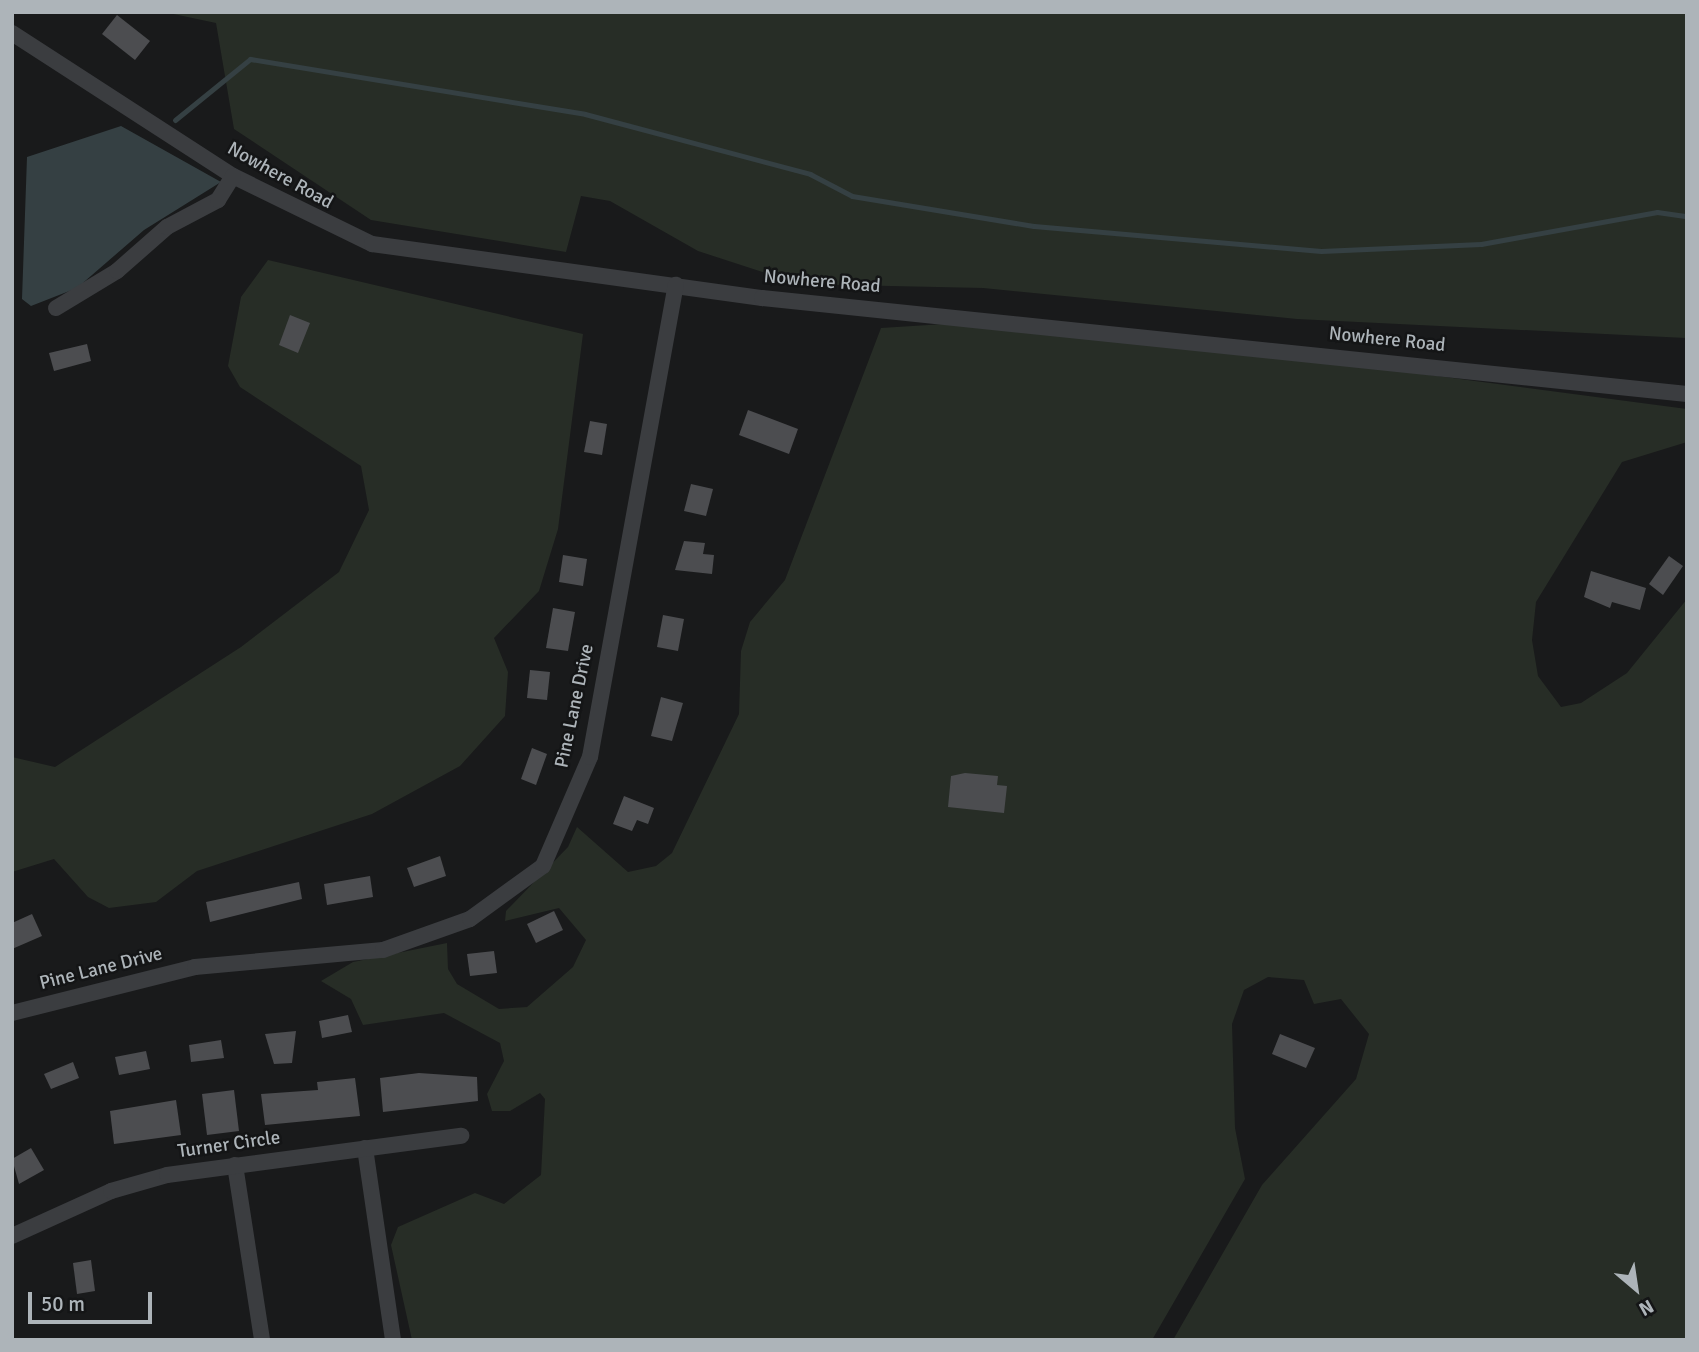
<!DOCTYPE html>
<style>
body{margin:0}
#map{position:relative;width:1699px;height:1352px;overflow:hidden;background:#191a1b;font-family:Signika,sans-serif}
div>[style]{position:absolute}
.green>*{inset:0;background:#272d26}
.water>*{inset:0;background:#354043}
.stream>*{height:5px;margin:-2.5px;padding:0 2.5px;transform-origin:2.5px;border-radius:2.5px;background:#354043}
.building>*{inset:0;background:#4c4d50}
.minor>*{height:16px;margin:-8px;padding:0 8px;transform-origin:8px;border-radius:8px;background:#3b3d40}
span{translate:-50% -50%;white-space:nowrap;text-align:center;line-height:1.15;-webkit-text-stroke:5px #141516;paint-order:stroke}
.street-label{font-size:19px;color:#adb4b9}
.frame{position:absolute;inset:0;border:14px solid #adb4b9;pointer-events:none}
.north{position:absolute;left:1601px;top:1254px;width:70px;height:70px;-webkit-text-stroke:5px #141516;paint-order:stroke;rotate:151deg;font-size:19px;font-weight:700;line-height:28px;text-align:center;color:#adb4b9}
.north::after{content:'';display:block;margin:auto;width:24px;height:32px;background:#adb4b9;clip-path:polygon(50% 0,100% 100%,50% 72%,0 100%)}
.scale{position:absolute;left:28px;top:1292px;width:124px;height:32px;box-sizing:border-box;border:4px solid #adb4b9;border-top:0;padding-left:9px;font-size:21px;line-height:24px;white-space:nowrap;color:#adb4b9;-webkit-text-stroke:5px #141516;paint-order:stroke}
</style>
<div id="map">
<div class="green">
<div style="clip-path:polygon(164px 12px,1687px 12px,1686px 338px,1297px 319px,983px 288px,799px 284px,698px 251px,610px 201px,581px 196px,566px 252px,371px 220px,234px 129px,216px 23px)"></div>
<div style="clip-path:polygon(268px 260px,583px 334px,558px 529px,539px 591px,494px 638px,508px 672px,505px 716px,460px 766px,372px 814px,197px 871px,156px 902px,109px 908px,88px 897px,54px 859px,12px 872px,12px 757px,55px 767px,241px 647px,339px 572px,369px 510px,361px 466px,240px 387px,228px 366px,241px 297px)"></div>
<div style="clip-path:polygon(960px 323px,1279px 355px,1687px 409px,1687px 442px,1622px 462px,1536px 602px,1532px 640px,1538px 676px,1561px 707px,1581px 703px,1627px 673px,1687px 599px,1687px 1340px,1173px 1340px,1262px 1185px,1356px 1079px,1369px 1034px,1341px 999px,1314px 1004px,1304px 980px,1268px 977px,1244px 990px,1232px 1024px,1235px 1128px,1245px 1179px,1152px 1340px,412px 1340px,391px 1245px,398px 1227px,475px 1193px,504px 1204px,541px 1175px,545px 1099px,540px 1093px,510px 1111px,492px 1111px,487px 1094px,504px 1061px,500px 1043px,444px 1013px,363px 1025px,351px 999px,321px 981px,353px 962px,447px 943px,448px 969px,457px 984px,499px 1009px,527px 1007px,573px 967px,586px 940px,559px 908px,505px 921px,506px 911px,568px 847px,577px 827px,628px 872px,656px 866px,672px 853px,739px 714px,741px 651px,750px 622px,785px 580px,881px 328px)"></div>
</div>
<div class="water">
<div style="clip-path:polygon(121px 126px,221px 182px,144px 230px,77px 288px,31px 306px,22px 299px,27px 157px)"></div>
</div>
<div class="stream">
<div style="left:175px;top:120px;width:97px;rotate:-39.1deg"></div>
<div style="left:250px;top:59px;width:339px;rotate:9.3deg"></div>
<div style="left:585px;top:114px;width:233px;rotate:14.9deg"></div>
<div style="left:810px;top:174px;width:47px;rotate:27.6deg"></div>
<div style="left:852px;top:196px;width:184px;rotate:9.4deg"></div>
<div style="left:1034px;top:226px;width:288px;rotate:5deg"></div>
<div style="left:1321px;top:251px;width:160px;rotate:-2.5deg"></div>
<div style="left:1481px;top:244px;width:179px;rotate:-10.3deg"></div>
<div style="left:1657px;top:212px;width:30px;rotate:8deg"></div>
</div>
<div class="building">
<div style="clip-path:polygon(117px 15px,150px 41px,135px 60px,102px 34px)"></div>
<div style="clip-path:polygon(290px 315px,310px 323px,298px 353px,279px 345px)"></div>
<div style="clip-path:polygon(87px 344px,91px 361px,54px 371px,49px 353px)"></div>
<div style="clip-path:polygon(748px 410px,798px 429px,789px 454px,739px 435px)"></div>
<div style="clip-path:polygon(590px 421px,607px 424px,602px 455px,584px 452px)"></div>
<div style="clip-path:polygon(691px 484px,713px 489px,706px 516px,684px 511px)"></div>
<div style="clip-path:polygon(684px 541px,705px 543px,703px 554px,714px 555px,712px 574px,675px 570px)"></div>
<div style="clip-path:polygon(563px 555px,587px 559px,583px 586px,559px 582px)"></div>
<div style="clip-path:polygon(1669px 556px,1683px 566px,1663px 595px,1649px 584px)"></div>
<div style="clip-path:polygon(1591px 571px,1646px 588px,1640px 610px,1612px 602px,1610px 608px,1584px 597px)"></div>
<div style="clip-path:polygon(553px 608px,575px 612px,568px 651px,546px 648px)"></div>
<div style="clip-path:polygon(663px 615px,684px 619px,678px 651px,657px 647px)"></div>
<div style="clip-path:polygon(530px 670px,550px 672px,547px 700px,527px 698px)"></div>
<div style="clip-path:polygon(661px 697px,683px 703px,672px 741px,651px 736px)"></div>
<div style="clip-path:polygon(532px 748px,547px 754px,536px 785px,521px 779px)"></div>
<div style="clip-path:polygon(965px 773px,998px 776px,997px 785px,1007px 786px,1004px 813px,948px 807px,951px 776px)"></div>
<div style="clip-path:polygon(624px 796px,654px 808px,648px 824px,637px 820px,632px 831px,613px 824px)"></div>
<div style="clip-path:polygon(440px 856px,446px 876px,414px 887px,407px 868px)"></div>
<div style="clip-path:polygon(370px 876px,373px 897px,327px 905px,324px 884px)"></div>
<div style="clip-path:polygon(299px 882px,302px 899px,210px 922px,206px 902px)"></div>
<div style="clip-path:polygon(554px 911px,563px 930px,536px 943px,527px 924px)"></div>
<div style="clip-path:polygon(32px 914px,42px 936px,12px 949px,12px 923px)"></div>
<div style="clip-path:polygon(494px 951px,497px 973px,470px 976px,467px 954px)"></div>
<div style="clip-path:polygon(348px 1015px,352px 1032px,322px 1038px,319px 1021px)"></div>
<div style="clip-path:polygon(296px 1031px,292px 1063px,274px 1064px,265px 1034px)"></div>
<div style="clip-path:polygon(1280px 1034px,1315px 1048px,1306px 1068px,1272px 1054px)"></div>
<div style="clip-path:polygon(221px 1040px,224px 1058px,191px 1062px,189px 1045px)"></div>
<div style="clip-path:polygon(146px 1051px,150px 1069px,119px 1075px,115px 1057px)"></div>
<div style="clip-path:polygon(73px 1062px,79px 1078px,51px 1089px,44px 1074px)"></div>
<div style="clip-path:polygon(419px 1073px,477px 1077px,478px 1101px,383px 1112px,380px 1078px)"></div>
<div style="clip-path:polygon(355px 1078px,360px 1116px,265px 1125px,261px 1094px,318px 1090px,317px 1082px)"></div>
<div style="clip-path:polygon(234px 1090px,239px 1131px,207px 1135px,202px 1094px)"></div>
<div style="clip-path:polygon(176px 1100px,181px 1135px,114px 1144px,110px 1111px)"></div>
<div style="clip-path:polygon(31px 1148px,44px 1170px,19px 1184px,12px 1159px)"></div>
<div style="clip-path:polygon(91px 1260px,95px 1291px,77px 1294px,73px 1263px)"></div>
</div>
<div class="minor">
<div style="left:12px;top:33px;width:263px;rotate:32.9deg"></div>
<div style="left:233px;top:176px;width:155px;rotate:26.1deg"></div>
<div style="left:372px;top:244px;width:394px;rotate:7.9deg"></div>
<div style="left:762px;top:298px;width:930px;rotate:5.93deg"></div>
<div style="left:56px;top:308px;width:71px;rotate:-31.2deg"></div>
<div style="left:117px;top:271px;width:67px;rotate:-41.3deg"></div>
<div style="left:167px;top:227px;width:58px;rotate:-27.9deg"></div>
<div style="left:218px;top:200px;width:28px;rotate:-58deg"></div>
<div style="left:12px;top:1013px;width:189px;rotate:-14.1deg"></div>
<div style="left:195px;top:967px;width:189px;rotate:-5.2deg"></div>
<div style="left:383px;top:950px;width:92px;rotate:-19.6deg"></div>
<div style="left:470px;top:919px;width:90px;rotate:-36deg"></div>
<div style="left:543px;top:866px;width:119px;rotate:-66.7deg"></div>
<div style="left:590px;top:757px;width:480px;rotate:-79.7deg"></div>
<div style="left:365px;top:1148px;width:194px;rotate:81.7deg"></div>
<div style="left:235px;top:1165px;width:177px;rotate:81.2deg"></div>
<div style="left:12px;top:1236px;width:109px;rotate:-24.4deg"></div>
<div style="left:111px;top:1191px;width:58px;rotate:-15.9deg"></div>
<div style="left:167px;top:1175px;width:297px;rotate:-7.6deg"></div>
</div>
<div class="street-label">
<span style="left:280px;top:176px;rotate:29deg">Nowhere Road</span>
<span style="left:822px;top:282px;rotate:5deg">Nowhere Road</span>
<span style="left:1387px;top:340px;rotate:6deg">Nowhere Road</span>
<span style="left:575px;top:706px;rotate:-78deg">Pine Lane Drive</span>
<span style="left:101px;top:969px;rotate:-14deg">Pine Lane Drive</span>
<span style="left:229px;top:1145px;rotate:-8deg">Turner Circle</span>
</div>
<div class="frame"></div>
<div class="north">N</div>
<div class="scale">50 m</div>
</div>
